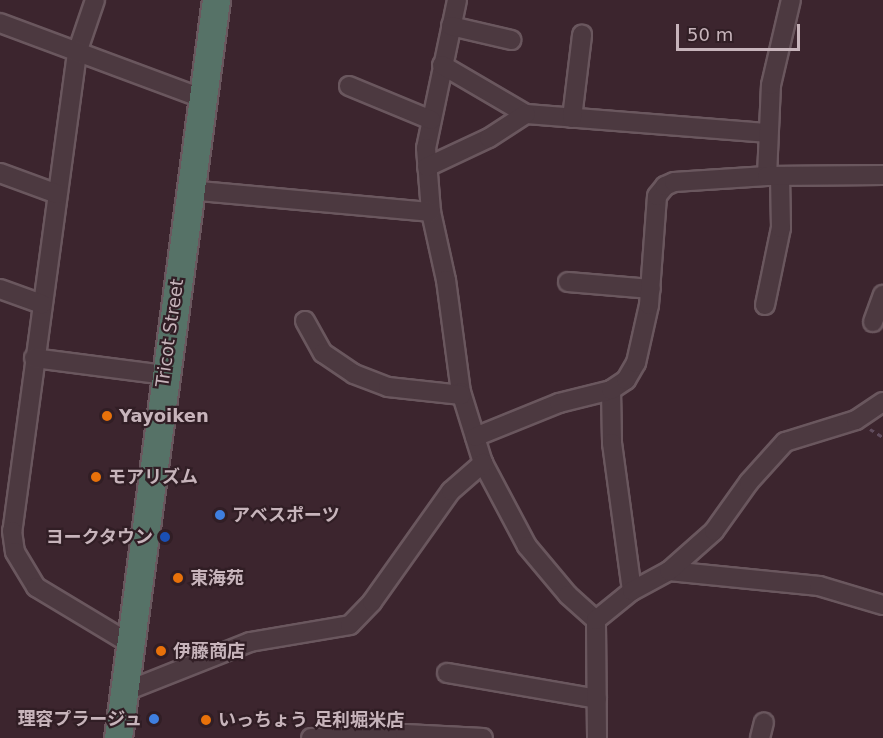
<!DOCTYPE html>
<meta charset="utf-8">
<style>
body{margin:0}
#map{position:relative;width:883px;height:738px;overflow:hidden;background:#3c252e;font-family:"DejaVu Sans","Noto Sans JP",sans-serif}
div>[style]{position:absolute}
.path>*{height:3px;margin-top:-1.5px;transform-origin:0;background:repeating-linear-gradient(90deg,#604c5d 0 4.5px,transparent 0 9px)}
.roads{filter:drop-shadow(2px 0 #6a575e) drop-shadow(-2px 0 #6a575e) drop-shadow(0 2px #6a575e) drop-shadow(0 -2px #6a575e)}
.minor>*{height:18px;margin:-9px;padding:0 9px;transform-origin:9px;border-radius:9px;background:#4c3940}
.highway>*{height:27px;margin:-13.5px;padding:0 13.5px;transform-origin:13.5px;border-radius:13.5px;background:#567267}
.dots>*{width:16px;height:16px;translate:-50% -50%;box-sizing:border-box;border:3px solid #311e25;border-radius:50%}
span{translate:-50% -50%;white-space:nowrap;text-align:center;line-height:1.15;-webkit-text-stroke:4.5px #311e25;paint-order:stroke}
.street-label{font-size:18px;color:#c7b4bb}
.poi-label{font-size:18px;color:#c7b4bb;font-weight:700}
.left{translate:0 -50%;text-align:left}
.right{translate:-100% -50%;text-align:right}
.scale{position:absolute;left:676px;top:24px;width:124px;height:27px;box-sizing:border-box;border:3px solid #c7b4bb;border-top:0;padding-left:8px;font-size:18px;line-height:21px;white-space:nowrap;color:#c7b4bb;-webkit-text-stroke:4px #311e25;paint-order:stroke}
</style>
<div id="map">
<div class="path">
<div style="left:870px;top:429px;width:15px;rotate:32deg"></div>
</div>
<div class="roads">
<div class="minor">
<div style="left:95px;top:0;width:56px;rotate:108.8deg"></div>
<div style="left:77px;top:53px;width:482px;rotate:97.7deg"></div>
<div style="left:12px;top:531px;width:21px;rotate:82deg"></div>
<div style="left:15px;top:552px;width:41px;rotate:59deg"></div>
<div style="left:36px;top:587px;width:111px;rotate:31deg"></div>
<div style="left:457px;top:0;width:151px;rotate:101.8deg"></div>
<div style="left:426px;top:148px;width:64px;rotate:85.5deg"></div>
<div style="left:431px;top:212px;width:70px;rotate:77.6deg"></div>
<div style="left:446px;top:280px;width:113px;rotate:82.4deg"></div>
<div style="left:461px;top:392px;width:74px;rotate:72.8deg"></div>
<div style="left:483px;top:463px;width:94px;rotate:62.1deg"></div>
<div style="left:527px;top:546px;width:64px;rotate:50.1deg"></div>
<div style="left:568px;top:595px;width:38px;rotate:42deg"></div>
<div style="left:0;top:23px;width:215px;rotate:20.4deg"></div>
<div style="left:451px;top:26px;width:62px;rotate:13.1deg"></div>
<div style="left:442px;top:65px;width:97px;rotate:30.3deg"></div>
<div style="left:526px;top:114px;width:241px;rotate:4.5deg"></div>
<div style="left:349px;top:86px;width:89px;rotate:22.5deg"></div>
<div style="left:572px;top:118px;width:84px;rotate:-83.1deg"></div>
<div style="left:427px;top:167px;width:68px;rotate:-25.1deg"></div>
<div style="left:489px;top:138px;width:44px;rotate:-33deg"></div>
<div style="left:0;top:173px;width:61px;rotate:20.2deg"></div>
<div style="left:767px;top:176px;width:91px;rotate:-87.5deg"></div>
<div style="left:771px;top:85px;width:87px;rotate:-76.8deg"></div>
<div style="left:189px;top:190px;width:243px;rotate:5.2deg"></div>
<div style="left:568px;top:282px;width:83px;rotate:4.8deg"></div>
<div style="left:0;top:289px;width:45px;rotate:19.7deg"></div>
<div style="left:765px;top:305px;width:79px;rotate:-78.3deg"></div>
<div style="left:781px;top:228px;width:52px;rotate:-91.1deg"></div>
<div style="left:305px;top:321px;width:37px;rotate:61deg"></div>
<div style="left:323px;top:353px;width:37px;rotate:34deg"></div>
<div style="left:354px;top:374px;width:36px;rotate:21deg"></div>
<div style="left:388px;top:387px;width:74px;rotate:6.2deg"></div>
<div style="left:873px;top:322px;width:29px;rotate:-70deg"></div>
<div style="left:34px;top:358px;width:132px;rotate:7.4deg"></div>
<div style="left:611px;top:390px;width:53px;rotate:88.9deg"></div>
<div style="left:612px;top:443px;width:149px;rotate:82.3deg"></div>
<div style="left:475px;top:437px;width:91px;rotate:-22deg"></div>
<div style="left:559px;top:403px;width:54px;rotate:-14deg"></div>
<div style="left:611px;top:390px;width:18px;rotate:-34deg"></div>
<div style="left:626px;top:380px;width:20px;rotate:-60deg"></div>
<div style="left:636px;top:363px;width:59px;rotate:-77.4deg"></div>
<div style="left:649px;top:305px;width:109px;rotate:-85.8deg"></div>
<div style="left:657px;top:196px;width:13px;rotate:-51deg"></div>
<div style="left:665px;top:186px;width:10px;rotate:-24deg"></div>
<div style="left:674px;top:182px;width:93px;rotate:-3.7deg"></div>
<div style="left:767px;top:176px;width:116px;rotate:-0.5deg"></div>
<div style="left:669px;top:571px;width:151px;rotate:5.7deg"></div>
<div style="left:819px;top:586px;width:67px;rotate:16.5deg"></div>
<div style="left:447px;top:673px;width:152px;rotate:9.8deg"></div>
<div style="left:124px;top:692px;width:136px;rotate:-21.6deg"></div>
<div style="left:250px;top:642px;width:101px;rotate:-9.6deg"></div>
<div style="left:350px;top:625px;width:32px;rotate:-46deg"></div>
<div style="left:372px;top:602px;width:136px;rotate:-54.6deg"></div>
<div style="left:451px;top:491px;width:43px;rotate:-41.2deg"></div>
<div style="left:311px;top:738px;width:94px;rotate:-2.4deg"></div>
<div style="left:405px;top:734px;width:78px;rotate:2.9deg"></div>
<div style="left:597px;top:738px;width:118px;rotate:-90.5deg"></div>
<div style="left:596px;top:620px;width:46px;rotate:-38.9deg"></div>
<div style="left:632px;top:591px;width:42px;rotate:-28.4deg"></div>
<div style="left:669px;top:571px;width:60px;rotate:-41.6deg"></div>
<div style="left:714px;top:531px;width:60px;rotate:-54.5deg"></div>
<div style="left:749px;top:482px;width:54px;rotate:-48deg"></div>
<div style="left:785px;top:442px;width:74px;rotate:-17.2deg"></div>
<div style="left:856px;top:420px;width:32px;rotate:-34deg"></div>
<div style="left:760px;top:738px;width:16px;rotate:-76deg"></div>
</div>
<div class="highway">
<div style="left:118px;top:738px;width:744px;rotate:-82.44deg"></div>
</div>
</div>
<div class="dots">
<div style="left:107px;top:416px;background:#e8710a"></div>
<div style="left:96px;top:477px;background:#e8710a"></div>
<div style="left:220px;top:515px;background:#3f7fe0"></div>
<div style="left:165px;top:537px;background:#1a4fb4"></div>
<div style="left:178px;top:578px;background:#e8710a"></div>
<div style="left:161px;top:651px;background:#e8710a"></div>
<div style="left:154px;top:719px;background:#3f7fe0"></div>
<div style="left:206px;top:720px;background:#e8710a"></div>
</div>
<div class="street-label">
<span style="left:170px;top:333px;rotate:-82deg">Tricot Street</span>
</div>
<div class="poi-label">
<span class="left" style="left:119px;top:416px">Yayoiken</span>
<span class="left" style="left:108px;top:477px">モアリズム</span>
<span class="left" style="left:232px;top:515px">アベスポーツ</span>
<span class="right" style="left:153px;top:537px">ヨークタウン</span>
<span class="left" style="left:190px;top:578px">東海苑</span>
<span class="left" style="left:173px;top:651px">伊藤商店</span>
<span class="right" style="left:142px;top:719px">理容プラージュ</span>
<span class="left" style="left:218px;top:720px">いっちょう 足利堀米店</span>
</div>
<div class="scale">50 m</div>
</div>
